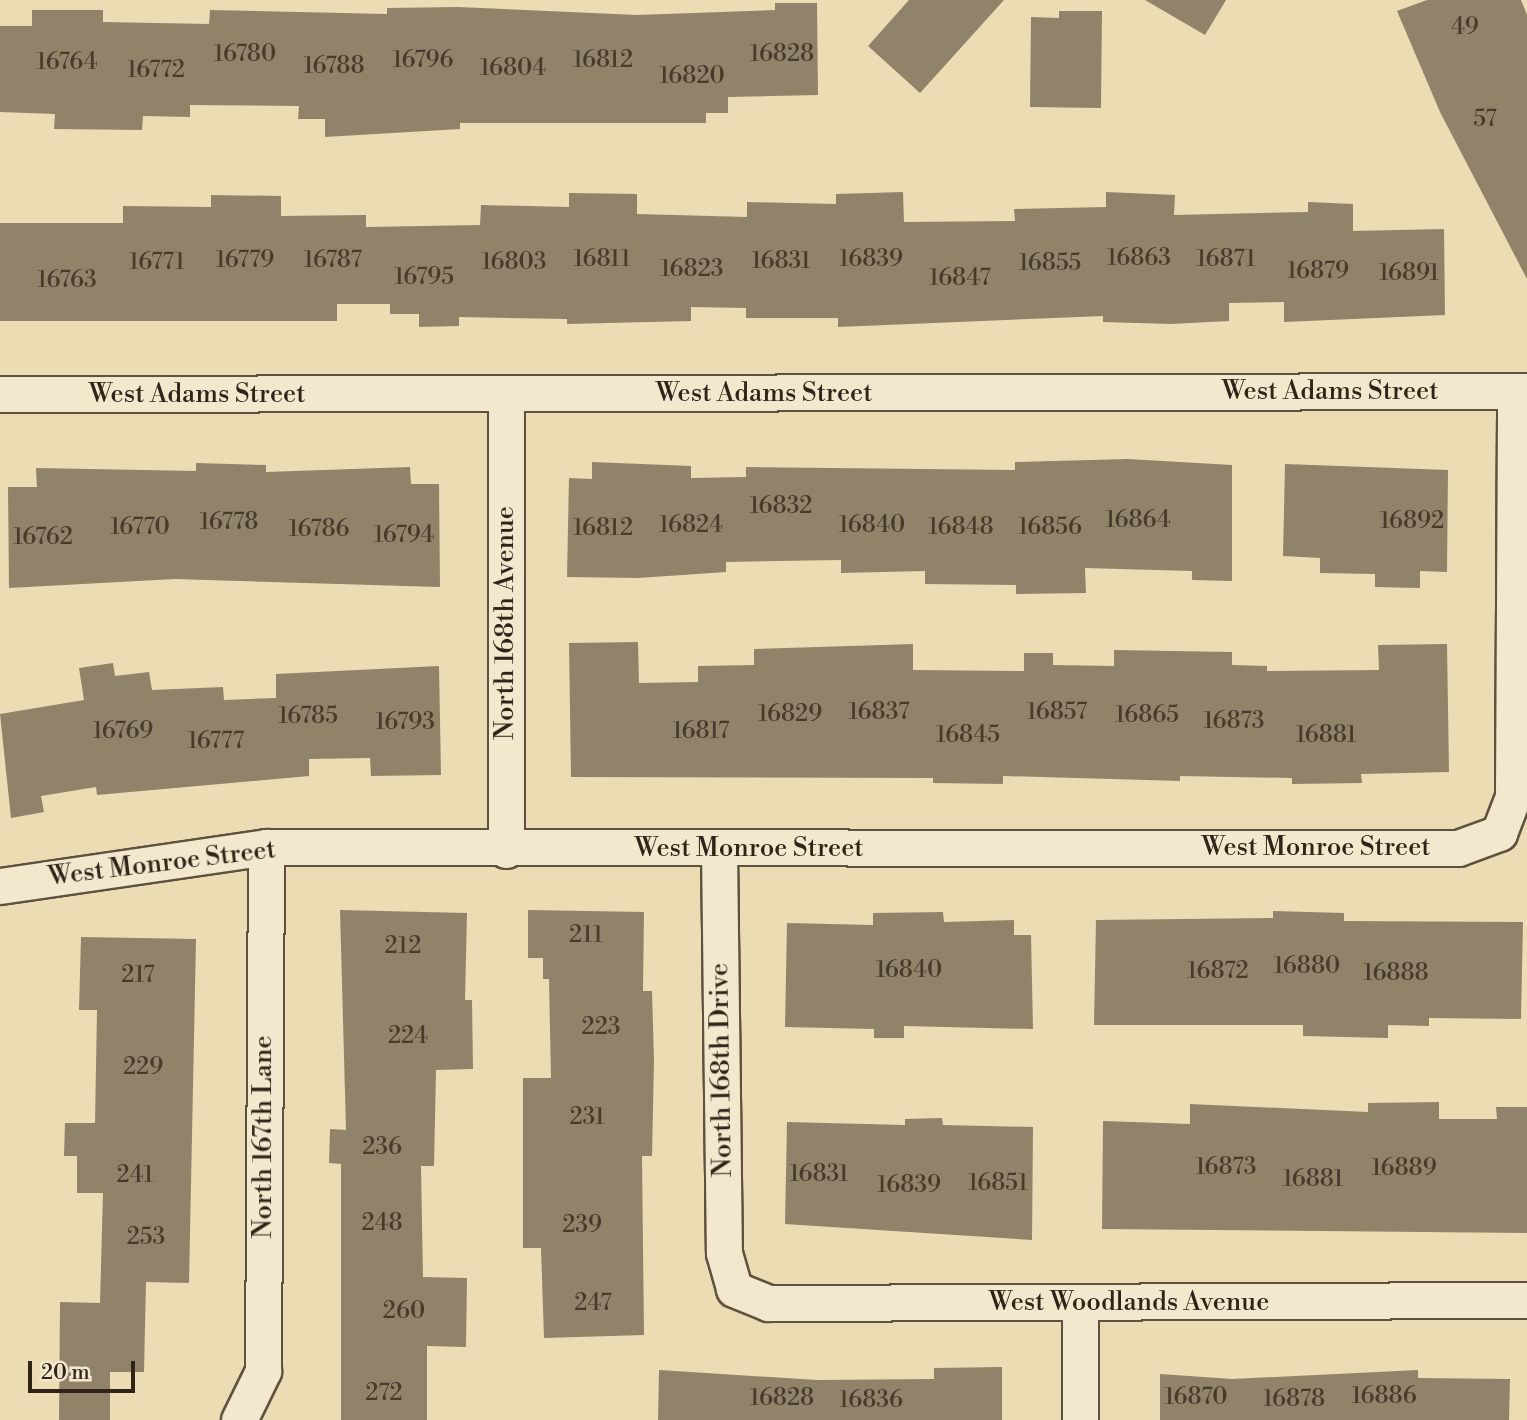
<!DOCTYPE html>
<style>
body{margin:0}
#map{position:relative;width:1527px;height:1420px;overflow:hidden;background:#ebdcb3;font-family:"Libre Bodoni",serif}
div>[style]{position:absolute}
.building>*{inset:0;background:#918369}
.roads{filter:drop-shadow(2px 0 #5f513f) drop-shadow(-2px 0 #5f513f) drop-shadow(0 2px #5f513f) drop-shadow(0 -2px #5f513f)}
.minor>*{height:35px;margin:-17.5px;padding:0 17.5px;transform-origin:17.5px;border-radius:17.5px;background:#f2e8ce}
span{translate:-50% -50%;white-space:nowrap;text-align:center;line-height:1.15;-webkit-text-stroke:6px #f2e8ce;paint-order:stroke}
.number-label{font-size:23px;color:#483b2c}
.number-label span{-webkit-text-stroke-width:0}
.street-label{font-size:26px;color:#302318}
.scale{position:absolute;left:28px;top:1361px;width:107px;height:32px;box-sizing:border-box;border:4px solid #302318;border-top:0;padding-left:9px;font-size:21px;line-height:24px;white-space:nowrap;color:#302318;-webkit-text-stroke:5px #f2e8ce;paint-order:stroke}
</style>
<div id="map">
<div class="building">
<div style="clip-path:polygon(909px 0,1004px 0,920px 93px,868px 46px)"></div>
<div style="clip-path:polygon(1145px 0,1226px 0,1205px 35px)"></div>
<div style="clip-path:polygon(1427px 0,1521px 0,1527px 15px,1527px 279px,1440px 112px,1397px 11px)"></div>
<div style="clip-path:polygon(775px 3px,817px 3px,818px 95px,728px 97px,728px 113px,706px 113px,706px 123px,460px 123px,460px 129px,325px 137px,325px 119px,298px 119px,299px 106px,190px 105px,190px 117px,143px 116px,142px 130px,54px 129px,55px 114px,0 112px,0 26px,32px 26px,32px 10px,103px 10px,103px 22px,209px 24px,210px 10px,387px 14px,387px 8px,458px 7px,637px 15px,775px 10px)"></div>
<div style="clip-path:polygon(1059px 11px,1102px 11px,1101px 108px,1030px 107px,1031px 17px,1059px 18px)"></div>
<div style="clip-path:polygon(903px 192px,904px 222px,1015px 221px,1014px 209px,1106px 207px,1106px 192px,1175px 195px,1174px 215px,1308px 212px,1308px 202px,1353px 204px,1353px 231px,1444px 229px,1445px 315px,1284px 322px,1284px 302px,1229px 303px,1229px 321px,1171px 324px,1103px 322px,1103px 316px,838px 327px,838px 318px,746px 318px,746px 308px,691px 307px,691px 321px,567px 324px,567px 319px,459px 317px,459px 326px,419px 327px,419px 314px,390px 314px,390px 304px,337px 304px,337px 321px,0 321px,0 223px,123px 223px,123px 206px,211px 207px,211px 195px,281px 196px,281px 216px,366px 215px,366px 227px,480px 225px,481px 205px,569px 207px,569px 193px,637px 194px,637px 214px,747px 217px,747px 202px,836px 204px,836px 194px)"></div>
<div style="clip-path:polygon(1128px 459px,1232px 465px,1232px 581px,1192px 580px,1192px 571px,1085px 568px,1086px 593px,1016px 594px,1016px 585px,925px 584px,925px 571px,841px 573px,841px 560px,726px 562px,726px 572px,638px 578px,567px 577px,569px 478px,592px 479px,592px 462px,691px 466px,691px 478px,746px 477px,746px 467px,1015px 470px,1015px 462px)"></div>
<div style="clip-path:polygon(196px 463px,266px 465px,266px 472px,410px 467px,411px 484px,439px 484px,440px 587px,175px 579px,9px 588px,8px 487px,37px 487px,36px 468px,196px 471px)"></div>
<div style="clip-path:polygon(1285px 464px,1448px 470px,1447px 572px,1420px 571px,1420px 588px,1375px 587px,1375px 574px,1320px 573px,1320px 558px,1283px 556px)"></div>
<div style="clip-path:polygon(638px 642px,639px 683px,698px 682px,698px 666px,754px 665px,754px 649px,913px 644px,913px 670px,1024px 671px,1024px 653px,1053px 653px,1053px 665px,1114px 666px,1114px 650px,1232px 652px,1232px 665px,1267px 666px,1267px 671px,1379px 670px,1378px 645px,1447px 644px,1449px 772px,1361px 774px,1362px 783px,1292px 784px,1292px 778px,1180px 776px,1180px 781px,1003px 776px,1003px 784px,933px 783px,933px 778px,571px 777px,569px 643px)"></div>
<div style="clip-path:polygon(113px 663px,115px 676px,149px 672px,152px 690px,223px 687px,224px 700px,276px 698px,276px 674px,439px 666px,441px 775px,371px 776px,370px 758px,309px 759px,309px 776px,97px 795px,96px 787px,41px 796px,44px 812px,11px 818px,0 714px,84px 700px,79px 668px)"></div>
<div style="clip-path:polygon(340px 910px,467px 913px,465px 1000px,472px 1000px,473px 1069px,436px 1070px,434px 1166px,421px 1166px,423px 1277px,467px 1278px,466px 1347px,427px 1346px,427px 1420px,341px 1420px,341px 1164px,329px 1163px,330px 1129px,346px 1130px)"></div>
<div style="clip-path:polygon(528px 910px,644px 912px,643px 991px,652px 991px,654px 1061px,652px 1156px,642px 1156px,644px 1335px,544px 1338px,541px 1248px,523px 1248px,523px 1078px,551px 1078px,549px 979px,543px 979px,543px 958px,528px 958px)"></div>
<div style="clip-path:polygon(1273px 911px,1344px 913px,1344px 921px,1523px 922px,1521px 1019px,1429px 1018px,1429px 1026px,1388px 1025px,1388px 1038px,1303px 1036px,1303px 1025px,1094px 1025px,1096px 920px,1273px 918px)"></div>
<div style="clip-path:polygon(943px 912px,944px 922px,1014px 920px,1014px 935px,1031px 935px,1033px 1029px,904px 1026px,904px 1038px,874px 1038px,874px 1029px,785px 1027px,787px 923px,873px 925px,873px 913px)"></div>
<div style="clip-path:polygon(81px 937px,196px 939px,189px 1283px,146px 1282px,144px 1372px,110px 1372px,110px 1420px,59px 1420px,60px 1302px,100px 1303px,103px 1193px,77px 1193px,77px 1156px,64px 1156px,65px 1123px,95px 1123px,97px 1010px,79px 1010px)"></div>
<div style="clip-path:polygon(1439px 1102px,1439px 1119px,1497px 1119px,1496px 1107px,1527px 1107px,1527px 1233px,1102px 1229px,1103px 1121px,1190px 1124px,1190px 1104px,1368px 1112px,1368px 1103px)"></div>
<div style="clip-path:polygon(942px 1118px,943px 1125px,1033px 1127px,1032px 1240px,785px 1224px,787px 1122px,905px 1125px,905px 1119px)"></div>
<div style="clip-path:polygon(1002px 1367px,1002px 1420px,658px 1420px,659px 1370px,817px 1380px,934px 1379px,934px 1368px)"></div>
<div style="clip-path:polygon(1418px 1370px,1418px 1378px,1510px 1379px,1509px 1420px,1160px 1420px,1160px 1374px,1232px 1379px)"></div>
</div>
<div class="roads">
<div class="minor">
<div style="left:0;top:394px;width:1527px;rotate:-0.11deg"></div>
<div style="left:506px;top:395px;width:455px;rotate:90deg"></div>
<div style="left:719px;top:849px;width:404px;rotate:89.3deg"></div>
<div style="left:724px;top:1253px;width:37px;rotate:74deg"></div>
<div style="left:734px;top:1289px;width:37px;rotate:22deg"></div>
<div style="left:768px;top:1303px;width:759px;rotate:-0.23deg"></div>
<div style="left:0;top:886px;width:269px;rotate:-8.3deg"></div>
<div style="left:266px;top:847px;width:1192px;rotate:0.05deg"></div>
<div style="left:1458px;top:848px;width:44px;rotate:-20.1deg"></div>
<div style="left:1499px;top:833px;width:40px;rotate:-69deg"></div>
<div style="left:1513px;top:796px;width:404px;rotate:-89.7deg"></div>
<div style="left:1080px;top:1303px;width:117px;rotate:90deg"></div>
<div style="left:239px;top:1420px;width:55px;rotate:-63.9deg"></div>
<div style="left:263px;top:1371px;width:524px;rotate:-89.67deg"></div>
</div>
</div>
<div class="number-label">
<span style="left:1465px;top:27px">49</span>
<span style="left:245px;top:54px">16780</span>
<span style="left:782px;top:54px">16828</span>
<span style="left:423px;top:60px">16796</span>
<span style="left:603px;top:60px">16812</span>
<span style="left:67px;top:62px">16764</span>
<span style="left:334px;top:66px">16788</span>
<span style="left:513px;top:68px">16804</span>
<span style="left:156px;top:70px">16772</span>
<span style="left:692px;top:76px">16820</span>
<span style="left:1485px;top:119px">57</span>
<span style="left:1139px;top:258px">16863</span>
<span style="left:602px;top:259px">16811</span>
<span style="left:871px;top:259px">16839</span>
<span style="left:1226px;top:259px">16871</span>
<span style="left:245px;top:260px">16779</span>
<span style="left:333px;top:260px">16787</span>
<span style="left:781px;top:261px">16831</span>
<span style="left:157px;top:262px">16771</span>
<span style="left:514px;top:262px">16803</span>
<span style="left:1050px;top:263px">16855</span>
<span style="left:692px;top:269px">16823</span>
<span style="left:1318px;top:271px">16879</span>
<span style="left:1409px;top:273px">16891</span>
<span style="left:424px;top:277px">16795</span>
<span style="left:960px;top:278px">16847</span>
<span style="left:67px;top:280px">16763</span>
<span style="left:781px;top:506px">16832</span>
<span style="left:1138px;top:520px">16864</span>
<span style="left:1412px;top:521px">16892</span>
<span style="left:229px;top:522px">16778</span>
<span style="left:691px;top:525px">16824</span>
<span style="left:872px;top:525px">16840</span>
<span style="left:140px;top:527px">16770</span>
<span style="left:961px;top:527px">16848</span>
<span style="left:1050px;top:527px">16856</span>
<span style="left:603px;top:528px">16812</span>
<span style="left:319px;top:529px">16786</span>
<span style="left:404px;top:535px">16794</span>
<span style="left:43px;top:537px">16762</span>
<span style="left:879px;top:712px">16837</span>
<span style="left:1057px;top:712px">16857</span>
<span style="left:790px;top:714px">16829</span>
<span style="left:1147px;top:715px">16865</span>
<span style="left:308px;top:716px">16785</span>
<span style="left:1234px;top:721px">16873</span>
<span style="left:405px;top:722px">16793</span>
<span style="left:123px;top:731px">16769</span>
<span style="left:701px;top:731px">16817</span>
<span style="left:968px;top:735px">16845</span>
<span style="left:1326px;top:735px">16881</span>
<span style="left:216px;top:741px">16777</span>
<span style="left:586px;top:935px">211</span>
<span style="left:403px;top:946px">212</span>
<span style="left:1307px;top:966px">16880</span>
<span style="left:909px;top:970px">16840</span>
<span style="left:1218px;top:971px">16872</span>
<span style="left:1396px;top:973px">16888</span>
<span style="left:138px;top:975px">217</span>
<span style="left:601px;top:1027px">223</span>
<span style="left:408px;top:1036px">224</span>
<span style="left:143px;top:1067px">229</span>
<span style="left:587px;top:1117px">231</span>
<span style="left:382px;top:1147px">236</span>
<span style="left:1226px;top:1167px">16873</span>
<span style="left:1404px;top:1168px">16889</span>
<span style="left:819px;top:1174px">16831</span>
<span style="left:135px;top:1175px">241</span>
<span style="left:1313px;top:1179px">16881</span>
<span style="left:998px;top:1183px">16851</span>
<span style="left:909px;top:1185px">16839</span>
<span style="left:382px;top:1223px">248</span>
<span style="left:582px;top:1225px">239</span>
<span style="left:146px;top:1237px">253</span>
<span style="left:593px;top:1303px">247</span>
<span style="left:404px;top:1311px">260</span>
<span style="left:384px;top:1393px">272</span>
<span style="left:1384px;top:1396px">16886</span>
<span style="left:1196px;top:1397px">16870</span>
<span style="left:782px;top:1398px">16828</span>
<span style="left:1294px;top:1399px">16878</span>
<span style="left:871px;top:1400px">16836</span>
</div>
<div class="street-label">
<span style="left:1330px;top:392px">West Adams Street</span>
<span style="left:764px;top:394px">West Adams Street</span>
<span style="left:197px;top:395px">West Adams Street</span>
<span style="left:506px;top:623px;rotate:-90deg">North 168th Avenue</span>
<span style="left:1316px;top:848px">West Monroe Street</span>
<span style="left:749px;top:849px">West Monroe Street</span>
<span style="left:162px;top:864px;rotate:-7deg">West Monroe Street</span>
<span style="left:722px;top:1070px;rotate:-91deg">North 168th Drive</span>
<span style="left:264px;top:1137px;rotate:-90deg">North 167th Lane</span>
<span style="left:1129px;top:1303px">West Woodlands Avenue</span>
</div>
<div class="scale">20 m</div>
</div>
